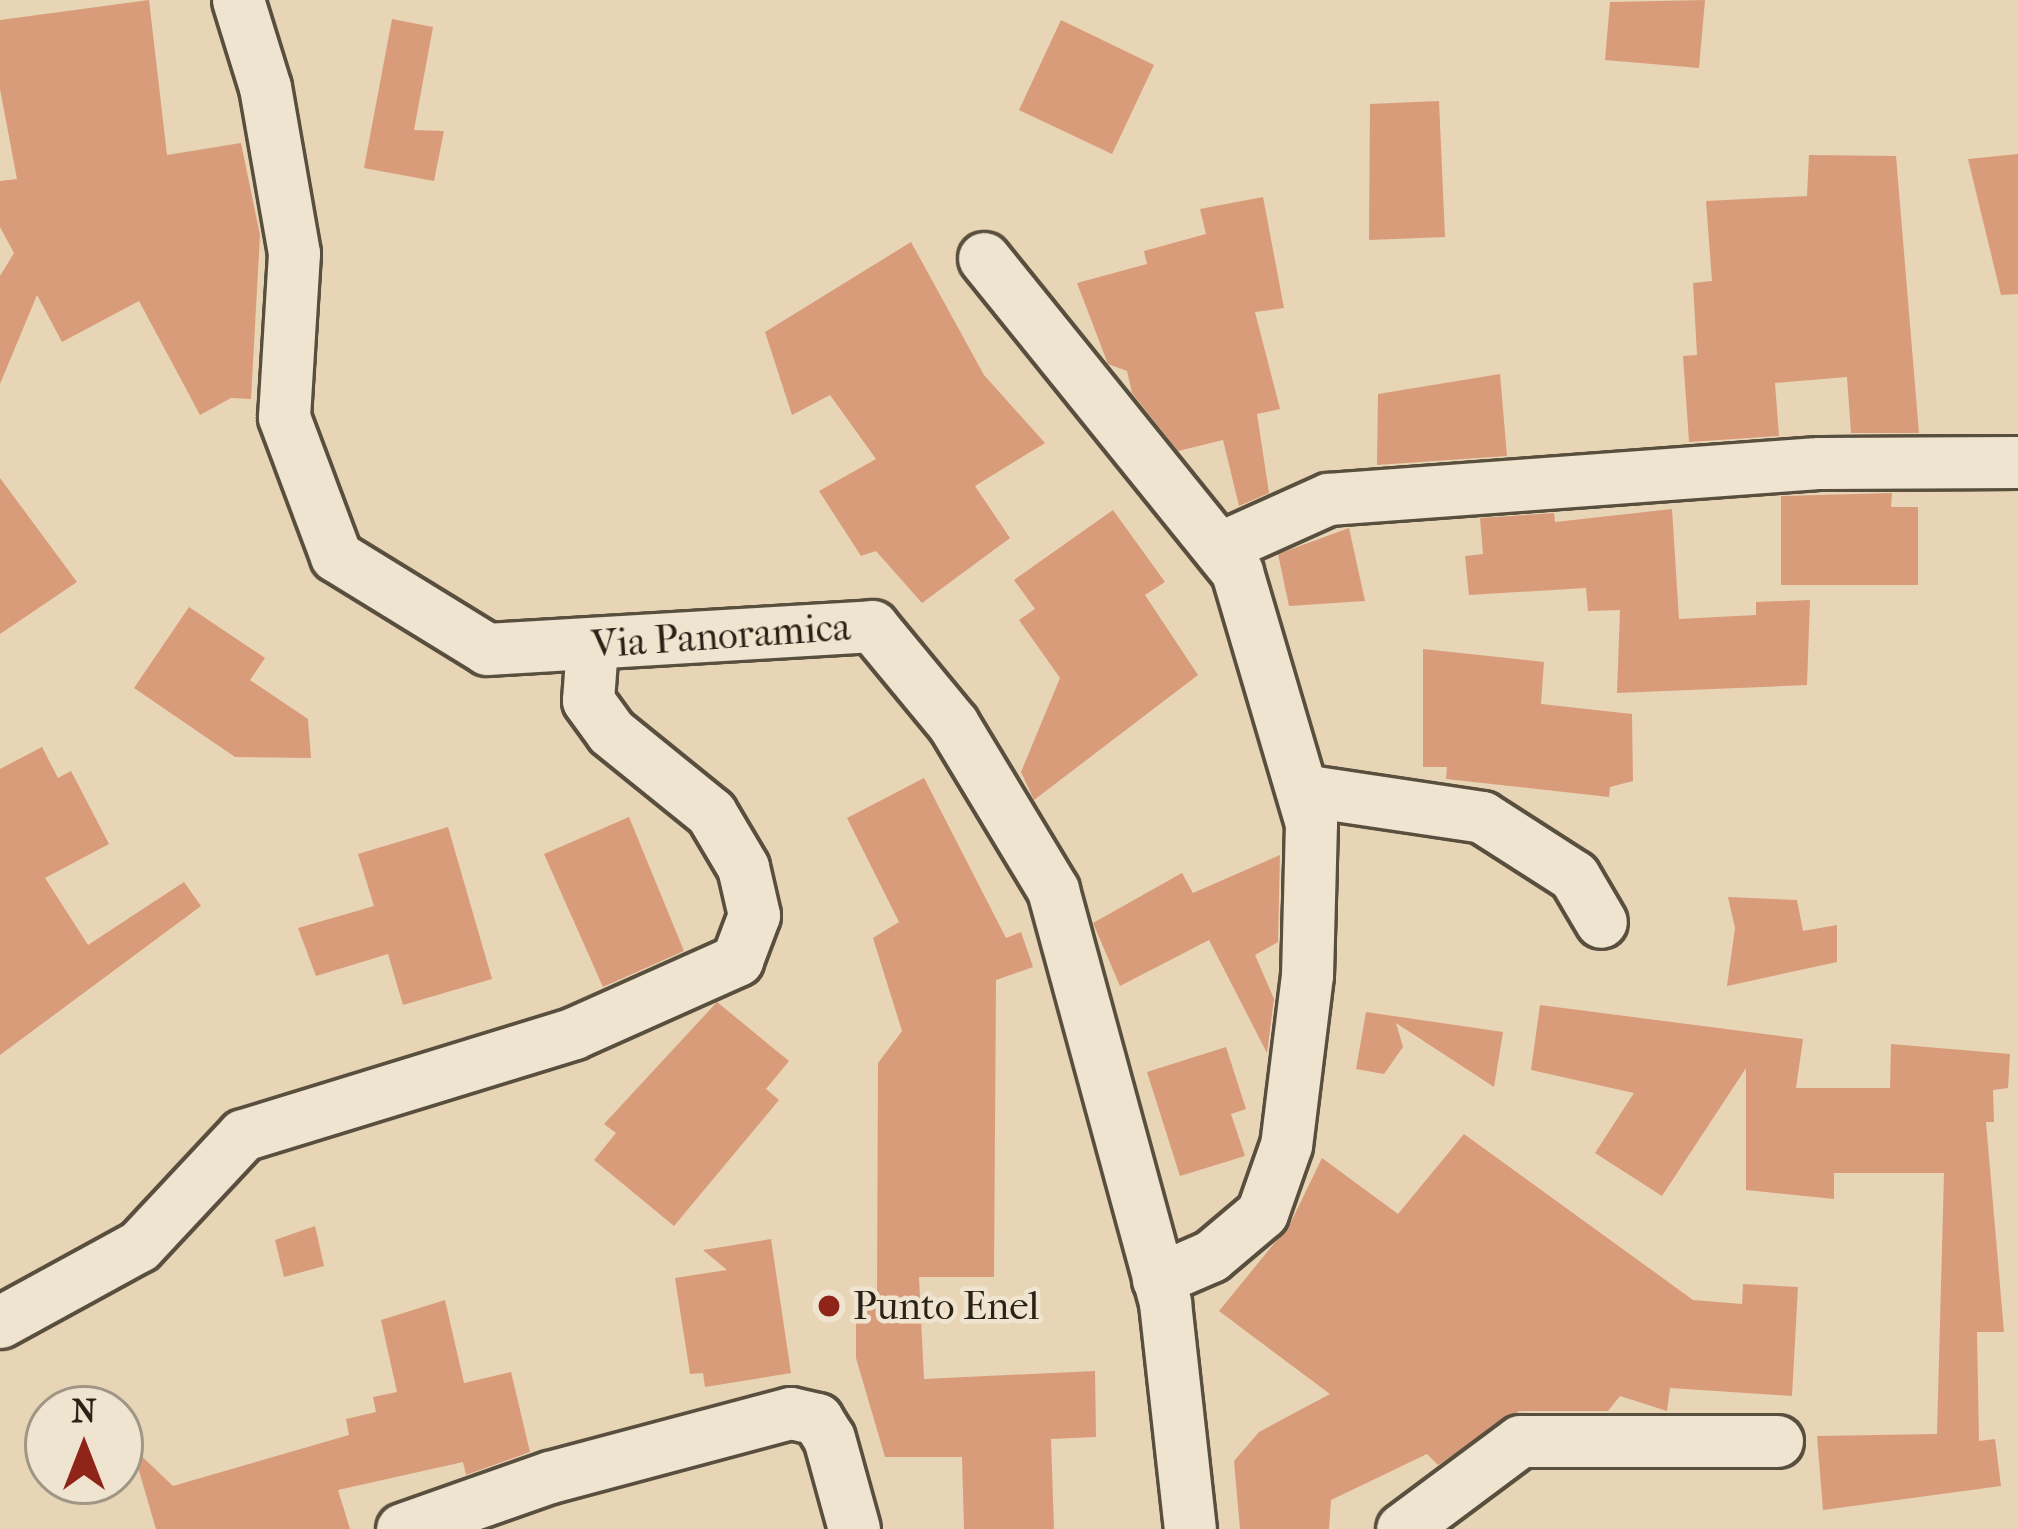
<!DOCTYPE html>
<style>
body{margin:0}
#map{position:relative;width:2018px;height:1529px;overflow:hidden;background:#e7d5b5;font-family:"IM FELL French Canon",serif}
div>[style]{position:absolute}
.building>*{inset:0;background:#d99c7b}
.roads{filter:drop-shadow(3px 0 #594f3e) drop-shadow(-3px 0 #594f3e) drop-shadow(0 3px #594f3e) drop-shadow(0 -3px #594f3e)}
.minor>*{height:51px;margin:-25.5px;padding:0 25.5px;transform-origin:25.5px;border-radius:25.5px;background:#efe4cf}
.dots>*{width:33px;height:33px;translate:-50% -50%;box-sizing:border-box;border:6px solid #efe4cf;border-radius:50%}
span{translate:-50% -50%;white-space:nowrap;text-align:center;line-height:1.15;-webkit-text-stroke:9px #efe4cf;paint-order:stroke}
.street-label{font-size:39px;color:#2a2217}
.poi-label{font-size:39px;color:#2a2217}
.left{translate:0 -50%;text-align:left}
.north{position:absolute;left:24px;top:1385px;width:120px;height:120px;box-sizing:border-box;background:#efe4cf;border:3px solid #a09685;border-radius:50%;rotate:0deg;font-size:33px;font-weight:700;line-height:48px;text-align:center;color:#2a2217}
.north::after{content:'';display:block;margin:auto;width:42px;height:54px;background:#8f2418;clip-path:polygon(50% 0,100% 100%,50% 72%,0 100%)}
</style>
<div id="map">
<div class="building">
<div style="clip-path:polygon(149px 0,167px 155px,241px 143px,260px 235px,251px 399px,231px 398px,200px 415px,139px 301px,62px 342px,37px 295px,0 384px,0 276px,14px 253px,0 227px,0 181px,17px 179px,0 89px,0 20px)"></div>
<div style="clip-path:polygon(1705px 0,1699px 68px,1605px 60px,1610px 2px)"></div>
<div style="clip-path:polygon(392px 19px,433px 27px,414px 130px,444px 131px,434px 181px,364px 168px)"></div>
<div style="clip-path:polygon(1061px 20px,1154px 65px,1112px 154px,1019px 110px)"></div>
<div style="clip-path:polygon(1439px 101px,1445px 237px,1369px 240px,1370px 104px)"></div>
<div style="clip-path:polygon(2018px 154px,2018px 294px,2001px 295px,1968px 159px)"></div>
<div style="clip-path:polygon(1809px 155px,1896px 156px,1919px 433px,1851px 433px,1847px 377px,1775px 383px,1779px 436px,1689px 442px,1683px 356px,1697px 355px,1693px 283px,1712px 281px,1706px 201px,1807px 196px)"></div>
<div style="clip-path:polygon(1263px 197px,1284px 308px,1255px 312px,1280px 409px,1257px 414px,1269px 493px,1239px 506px,1223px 440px,1178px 451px,1132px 393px,1127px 371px,1108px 364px,1077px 283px,1147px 264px,1144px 251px,1206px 234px,1200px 209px)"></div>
<div style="clip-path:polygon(911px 242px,984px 375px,1045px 443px,975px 486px,1010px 538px,922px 603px,876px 551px,861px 556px,819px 491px,876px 459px,830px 395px,792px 415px,765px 332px)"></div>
<div style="clip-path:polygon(1500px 374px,1507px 456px,1377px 465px,1378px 394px)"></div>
<div style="clip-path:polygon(0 478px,77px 582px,0 634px)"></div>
<div style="clip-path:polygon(1892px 493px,1891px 507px,1918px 507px,1918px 585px,1781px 585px,1781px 496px)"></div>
<div style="clip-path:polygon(1672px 509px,1679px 619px,1756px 615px,1756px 602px,1810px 600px,1807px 685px,1617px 693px,1620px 610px,1588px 611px,1586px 588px,1469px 595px,1465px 556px,1483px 554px,1480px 518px,1554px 513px,1555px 522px)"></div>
<div style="clip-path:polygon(1113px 510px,1165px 582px,1145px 595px,1198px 675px,1034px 800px,1021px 772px,1060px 678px,1019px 620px,1035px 609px,1014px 580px)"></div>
<div style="clip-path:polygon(1349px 528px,1365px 601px,1289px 606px,1278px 554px)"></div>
<div style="clip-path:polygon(189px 607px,265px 658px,250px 680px,308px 719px,311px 758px,235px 757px,134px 688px)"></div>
<div style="clip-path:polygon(1423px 649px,1544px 662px,1541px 704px,1632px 714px,1633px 781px,1610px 787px,1609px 797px,1446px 779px,1447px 767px,1423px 767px)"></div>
<div style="clip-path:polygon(42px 747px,58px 778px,71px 771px,109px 844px,45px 878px,88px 945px,184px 882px,201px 906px,0 1055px,0 769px)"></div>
<div style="clip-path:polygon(924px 778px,1006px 938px,1021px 932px,1033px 967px,996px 980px,994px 1277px,919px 1277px,924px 1379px,1095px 1371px,1096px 1437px,1051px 1439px,1054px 1529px,964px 1529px,962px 1457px,885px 1457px,856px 1358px,856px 1299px,877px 1298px,878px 1063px,902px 1031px,873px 938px,899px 922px,847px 818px)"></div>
<div style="clip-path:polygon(629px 817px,684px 951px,603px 987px,544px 854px)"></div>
<div style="clip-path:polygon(448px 827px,492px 979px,403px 1005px,388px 954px,316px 976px,298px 928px,374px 906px,358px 854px)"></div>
<div style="clip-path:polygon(1280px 855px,1278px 942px,1255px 955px,1274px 999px,1267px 1053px,1209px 940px,1120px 986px,1093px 923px,1182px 873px,1193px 893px)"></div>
<div style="clip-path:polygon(1728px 897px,1797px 900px,1803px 931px,1837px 925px,1837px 962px,1727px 986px,1735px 928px)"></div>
<div style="clip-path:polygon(717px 1002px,789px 1061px,766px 1089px,779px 1100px,674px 1226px,594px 1160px,616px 1133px,604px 1124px)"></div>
<div style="clip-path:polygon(1540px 1005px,1803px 1039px,1796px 1088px,1890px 1088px,1891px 1044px,2010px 1054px,2008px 1088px,1993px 1090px,1994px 1122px,1986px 1122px,2004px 1332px,1977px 1332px,1979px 1441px,1995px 1439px,2001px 1486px,1823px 1510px,1817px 1436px,1937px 1434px,1944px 1173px,1834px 1173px,1834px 1199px,1746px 1190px,1746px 1068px,1662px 1196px,1595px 1153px,1634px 1093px,1531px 1070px)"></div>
<div style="clip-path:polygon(1366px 1012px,1503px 1032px,1494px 1087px,1396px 1023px,1403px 1047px,1384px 1074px,1356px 1069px)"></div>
<div style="clip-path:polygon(1226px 1047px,1246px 1109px,1231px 1114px,1245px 1156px,1180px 1176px,1147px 1072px)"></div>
<div style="clip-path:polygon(1464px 1134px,1693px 1300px,1742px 1304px,1743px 1284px,1798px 1287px,1792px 1396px,1670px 1388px,1667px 1411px,1620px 1396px,1608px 1411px,1519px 1411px,1438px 1465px,1427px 1454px,1331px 1500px,1329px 1529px,1240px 1529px,1234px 1461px,1259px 1432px,1330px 1394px,1219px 1311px,1290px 1224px,1322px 1158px,1398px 1214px)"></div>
<div style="clip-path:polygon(315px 1226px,324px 1266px,284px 1277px,275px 1240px)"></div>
<div style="clip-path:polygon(771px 1239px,791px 1373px,705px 1387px,703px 1373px,690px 1374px,675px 1278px,727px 1270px,703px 1250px)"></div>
<div style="clip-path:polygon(445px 1300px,464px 1383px,511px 1372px,530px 1452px,466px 1475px,463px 1462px,338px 1490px,350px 1529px,156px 1529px,132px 1447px,173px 1486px,349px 1435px,346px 1419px,376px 1412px,373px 1397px,397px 1392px,381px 1320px)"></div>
</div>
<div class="roads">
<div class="minor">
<div style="left:238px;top:0;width:91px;rotate:72.8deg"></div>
<div style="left:265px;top:87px;width:169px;rotate:80.1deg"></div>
<div style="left:294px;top:253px;width:164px;rotate:93.5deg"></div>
<div style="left:284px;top:417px;width:148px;rotate:69.5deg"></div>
<div style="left:336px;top:556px;width:177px;rotate:31.6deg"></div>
<div style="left:487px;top:649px;width:386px;rotate:-3.4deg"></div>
<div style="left:872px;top:626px;width:127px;rotate:50.4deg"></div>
<div style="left:953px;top:724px;width:194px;rotate:58.9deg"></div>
<div style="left:1053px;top:890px;width:428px;rotate:74.8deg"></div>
<div style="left:1165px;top:1303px;width:227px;rotate:83.7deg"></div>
<div style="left:984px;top:258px;width:403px;rotate:51.1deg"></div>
<div style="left:1237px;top:572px;width:262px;rotate:73.6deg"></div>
<div style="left:1311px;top:823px;width:152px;rotate:91.5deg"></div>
<div style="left:1307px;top:975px;width:171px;rotate:97deg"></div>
<div style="left:1286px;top:1145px;width:72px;rotate:109.4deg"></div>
<div style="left:1262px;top:1213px;width:67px;rotate:139.9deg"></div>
<div style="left:1211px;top:1256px;width:58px;rotate:156.5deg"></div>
<div style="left:1219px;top:548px;width:120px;rotate:-24.2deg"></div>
<div style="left:1328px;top:499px;width:493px;rotate:-4.2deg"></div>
<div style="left:1820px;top:463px;width:198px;rotate:-0.3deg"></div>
<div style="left:1302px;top:790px;width:182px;rotate:8.5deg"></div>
<div style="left:1482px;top:817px;width:109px;rotate:32.7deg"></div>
<div style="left:1574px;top:876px;width:53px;rotate:59.6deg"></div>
<div style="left:0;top:1322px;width:158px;rotate:-28.7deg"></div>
<div style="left:139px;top:1246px;width:152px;rotate:-46.9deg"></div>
<div style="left:243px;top:1135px;width:346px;rotate:-17.1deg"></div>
<div style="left:574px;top:1033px;width:179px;rotate:-24.1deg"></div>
<div style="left:737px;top:960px;width:48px;rotate:-69.3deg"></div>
<div style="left:754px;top:915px;width:49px;rotate:-102.9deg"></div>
<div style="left:743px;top:867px;width:63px;rotate:-120.7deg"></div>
<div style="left:711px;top:813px;width:129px;rotate:-141deg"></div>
<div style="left:611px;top:732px;width:39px;rotate:-126deg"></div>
<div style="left:588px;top:700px;width:55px;rotate:-85.8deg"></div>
<div style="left:402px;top:1529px;width:157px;rotate:-19.4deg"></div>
<div style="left:550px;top:1477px;width:249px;rotate:-14.9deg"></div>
<div style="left:791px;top:1413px;width:27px;rotate:13deg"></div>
<div style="left:817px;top:1419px;width:22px;rotate:58deg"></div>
<div style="left:829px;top:1438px;width:94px;rotate:74.6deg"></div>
<div style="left:1402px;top:1529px;width:147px;rotate:-36.7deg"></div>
<div style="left:1520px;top:1441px;width:257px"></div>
</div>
</div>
<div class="dots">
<div style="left:829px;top:1306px;background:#8f2418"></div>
</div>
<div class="street-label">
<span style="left:721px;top:636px;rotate:-4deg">Via Panoramica</span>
</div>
<div class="poi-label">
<span class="left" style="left:853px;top:1306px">Punto Enel</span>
</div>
<div class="north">N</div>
</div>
